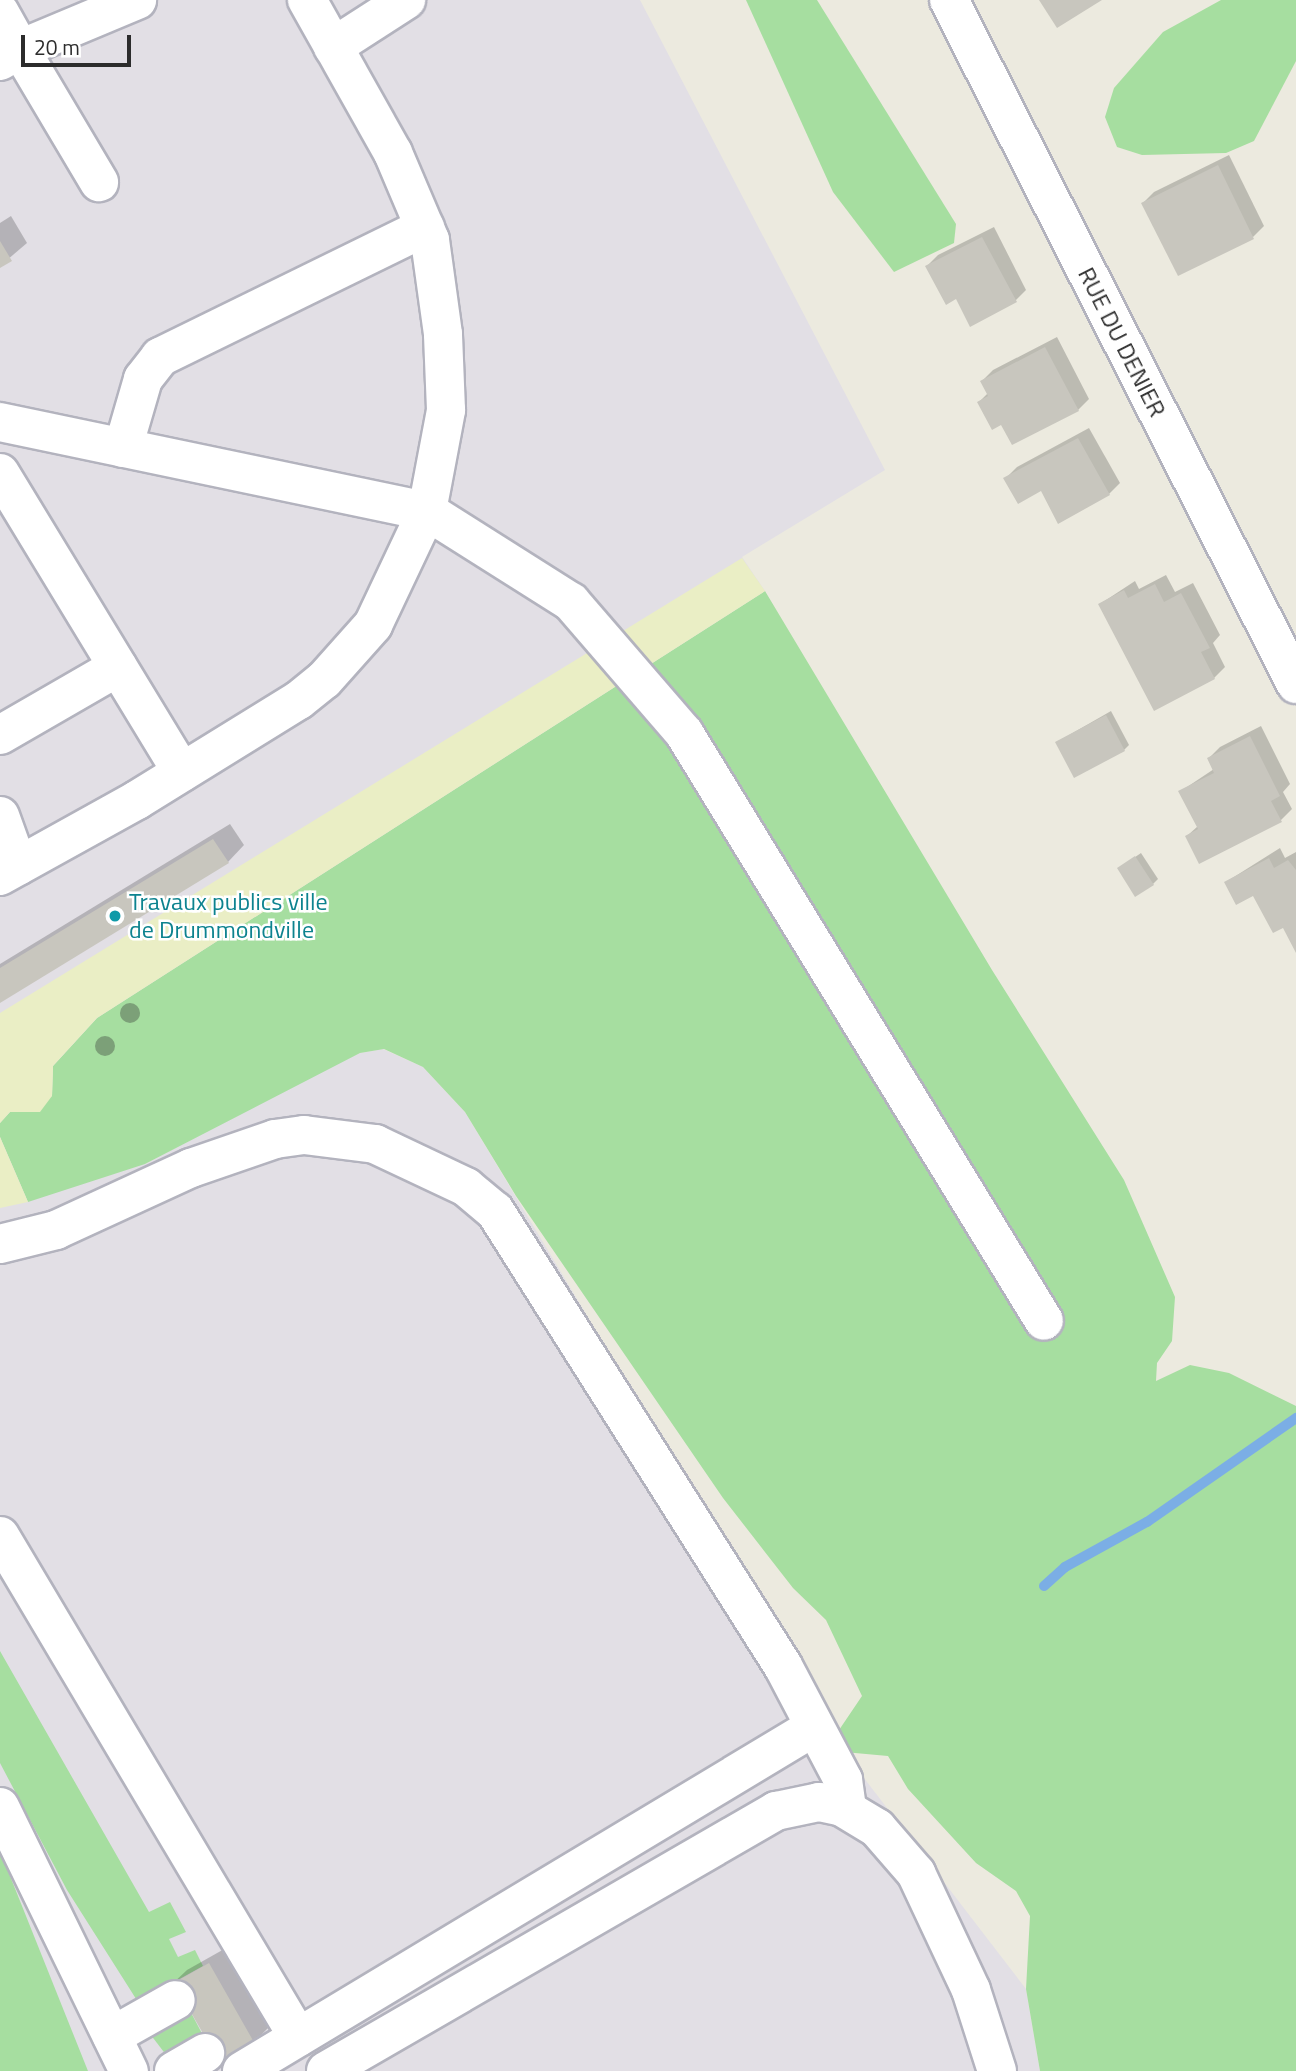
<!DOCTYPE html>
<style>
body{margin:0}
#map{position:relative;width:1296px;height:2071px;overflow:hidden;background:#eceadf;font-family:"Titillium Web",sans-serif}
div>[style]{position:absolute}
.industrial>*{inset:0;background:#e2dfe5}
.green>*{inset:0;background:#a6dea0}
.sand>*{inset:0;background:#eaeec5}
.shadow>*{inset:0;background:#0003}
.stream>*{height:10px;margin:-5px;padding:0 5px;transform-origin:5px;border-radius:5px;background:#7baee5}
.building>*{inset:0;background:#c8c6be}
.roads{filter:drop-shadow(2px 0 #b3b3be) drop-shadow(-2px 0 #b3b3be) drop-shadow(0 2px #b3b3be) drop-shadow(0 -2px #b3b3be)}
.minor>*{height:38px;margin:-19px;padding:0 19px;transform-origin:19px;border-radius:19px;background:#fff}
.trees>*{width:20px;height:20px;margin:-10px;border-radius:50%;background:#7ca078}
.dots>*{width:19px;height:19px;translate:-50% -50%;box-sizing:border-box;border:4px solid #fff;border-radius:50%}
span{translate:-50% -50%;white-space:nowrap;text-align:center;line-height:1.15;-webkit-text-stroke:5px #fff;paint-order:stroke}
.street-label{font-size:24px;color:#2c2c2c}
.culture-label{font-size:24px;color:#0d838f}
.left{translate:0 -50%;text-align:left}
.scale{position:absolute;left:21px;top:35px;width:110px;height:32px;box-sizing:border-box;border:4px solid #2c2c2c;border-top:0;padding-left:9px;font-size:21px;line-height:24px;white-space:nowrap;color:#2c2c2c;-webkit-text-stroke:5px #fff;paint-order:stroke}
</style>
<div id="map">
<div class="industrial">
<div style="clip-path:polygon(0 0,640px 0,885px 470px,742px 557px,765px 591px,333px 871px,53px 1066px,0 1123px)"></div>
<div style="clip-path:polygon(383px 1049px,423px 1067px,465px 1112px,837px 1733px,844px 1752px,1026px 1989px,1040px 2071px,0 2071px,0 1137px,145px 1164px,332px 1066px,360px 1053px)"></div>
</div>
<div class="green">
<div style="clip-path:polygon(746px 0,817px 0,956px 224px,954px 243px,894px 272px,833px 192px)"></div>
<div style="clip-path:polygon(1221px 0,1296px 0,1296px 61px,1254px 141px,1226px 153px,1142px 155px,1117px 147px,1105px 117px,1114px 88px,1163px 32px)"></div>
<div style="clip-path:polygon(765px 591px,992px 970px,1124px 1180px,1175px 1297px,1172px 1341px,1157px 1363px,1156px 1381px,1190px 1365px,1229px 1373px,1296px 1406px,1296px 2071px,1040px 2071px,1026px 1989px,1030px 1916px,1016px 1891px,976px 1863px,908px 1789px,888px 1756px,844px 1752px,837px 1733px,862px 1696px,826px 1620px,793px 1588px,723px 1498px,516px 1196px,465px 1112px,423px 1067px,384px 1049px,360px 1053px,145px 1164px,28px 1202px,0 1137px,0 1123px,10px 1112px,52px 1096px,53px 1066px,97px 1018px)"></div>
<div style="clip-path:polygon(0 1651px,149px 1912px,170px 1902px,186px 1932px,169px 1939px,178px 1957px,195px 1950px,203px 1966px,138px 2002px,67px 1890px,0 1763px)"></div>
<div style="clip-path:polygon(0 1851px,88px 2071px,0 2071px)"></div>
<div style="clip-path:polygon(189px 2009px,206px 2041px,170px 2060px,147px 2030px)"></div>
</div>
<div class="sand">
<div style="clip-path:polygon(742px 558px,765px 591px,97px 1018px,53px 1066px,52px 1096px,40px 1112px,10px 1112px,0 1123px,0 1013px)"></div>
<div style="clip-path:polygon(0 1137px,28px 1202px,0 1208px)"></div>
</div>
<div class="shadow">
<div style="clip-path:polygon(1229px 155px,1264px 226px,1253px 237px,1143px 203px,1154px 192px)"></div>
<div style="clip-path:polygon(11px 216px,27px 243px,0 266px,0 223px)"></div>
<div style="clip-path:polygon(994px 227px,1026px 290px,1015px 301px,956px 297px,927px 266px,938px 255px)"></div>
<div style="clip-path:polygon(1057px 337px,1089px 399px,1078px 410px,1002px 423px,979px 402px,988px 393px,982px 381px,993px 370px)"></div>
<div style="clip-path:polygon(1089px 428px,1120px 483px,1109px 494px,1041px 489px,1006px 478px,1017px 467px)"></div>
<div style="clip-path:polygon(1166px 575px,1175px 592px,1193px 583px,1220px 635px,1213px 643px,1225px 667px,1214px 678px,1100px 604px,1135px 581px,1139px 589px)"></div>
<div style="clip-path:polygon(1111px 711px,1129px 745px,1124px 750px,1057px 742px)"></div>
<div style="clip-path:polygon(1261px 726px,1290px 784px,1283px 792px,1292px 809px,1281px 820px,1200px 861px,1187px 836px,1198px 826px,1181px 791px,1214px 769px,1209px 758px,1220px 747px)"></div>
<div style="clip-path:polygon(230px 824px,244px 845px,228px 862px,0 1000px,0 964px)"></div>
<div style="clip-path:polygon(1280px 848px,1285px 858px,1296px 852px,1296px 950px,1283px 926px,1254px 894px,1226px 882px)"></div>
<div style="clip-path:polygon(1141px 853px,1158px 879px,1153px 884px,1119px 868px)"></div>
<div style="clip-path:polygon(226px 1948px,270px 2026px,254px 2042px,189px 2006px,170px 1986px,187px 1970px)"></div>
</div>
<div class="stream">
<div style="left:1044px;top:1586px;width:28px;rotate:-42deg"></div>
<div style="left:1065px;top:1567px;width:94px;rotate:-28.8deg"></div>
<div style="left:1147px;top:1522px;width:182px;rotate:-34.9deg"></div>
</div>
<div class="building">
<div style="clip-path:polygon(1039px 0,1102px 0,1057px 28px)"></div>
<div style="clip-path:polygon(1218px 165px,1254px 239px,1178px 276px,1141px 203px)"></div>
<div style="clip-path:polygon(982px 237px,1017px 302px,970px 327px,956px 299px,946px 305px,925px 266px)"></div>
<div style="clip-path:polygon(0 241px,12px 261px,0 268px)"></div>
<div style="clip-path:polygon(1045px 347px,1079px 411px,1012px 445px,1001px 425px,992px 430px,977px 402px,988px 396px,980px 381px)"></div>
<div style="clip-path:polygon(1078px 438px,1110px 495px,1058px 524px,1041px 491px,1018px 504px,1003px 478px)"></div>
<div style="clip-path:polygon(1155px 584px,1164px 602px,1181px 593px,1210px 648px,1201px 652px,1215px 679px,1154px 711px,1098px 604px,1124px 590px,1128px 598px)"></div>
<div style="clip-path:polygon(1106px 715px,1125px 751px,1074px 778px,1055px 742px)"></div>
<div style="clip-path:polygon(1250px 736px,1280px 796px,1271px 801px,1282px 822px,1199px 864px,1185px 836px,1198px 829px,1178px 791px,1214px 773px,1207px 758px)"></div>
<div style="clip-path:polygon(213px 839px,229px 863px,0 1003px,0 968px)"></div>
<div style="clip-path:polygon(1135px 856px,1154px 885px,1135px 897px,1117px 868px)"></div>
<div style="clip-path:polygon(1269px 858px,1274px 868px,1288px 860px,1296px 870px,1296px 953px,1283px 928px,1273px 933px,1253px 896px,1236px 905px,1224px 882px)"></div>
<div style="clip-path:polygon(209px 1963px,255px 2044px,220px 2063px,189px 2009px,168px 1986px)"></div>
</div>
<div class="roads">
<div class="minor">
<div style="left:949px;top:0;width:767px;rotate:63.1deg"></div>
<div style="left:0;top:13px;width:41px;rotate:60.9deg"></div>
<div style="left:20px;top:49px;width:127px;rotate:-22.7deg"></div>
<div style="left:333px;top:47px;width:87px;rotate:-32.8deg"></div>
<div style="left:0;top:61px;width:23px;rotate:-31deg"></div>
<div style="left:20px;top:49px;width:155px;rotate:59.3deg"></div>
<div style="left:0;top:422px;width:436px;rotate:11.8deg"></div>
<div style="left:427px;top:511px;width:170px;rotate:32.3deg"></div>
<div style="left:571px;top:602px;width:173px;rotate:49.2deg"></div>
<div style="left:684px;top:733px;width:689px;rotate:58.52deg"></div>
<div style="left:123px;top:448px;width:72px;rotate:-73.8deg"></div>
<div style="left:143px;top:379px;width:28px;rotate:-52deg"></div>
<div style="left:160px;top:357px;width:295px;rotate:-26.1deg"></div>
<div style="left:0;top:473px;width:350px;rotate:58.7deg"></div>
<div style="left:0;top:735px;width:136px;rotate:-30deg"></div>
<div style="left:0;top:816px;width:53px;rotate:70.2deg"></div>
<div style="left:0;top:876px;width:157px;rotate:-29deg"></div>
<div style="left:137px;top:800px;width:190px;rotate:-31.7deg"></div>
<div style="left:299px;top:700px;width:32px;rotate:-39deg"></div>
<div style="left:324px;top:680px;width:74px;rotate:-48.3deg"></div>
<div style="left:373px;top:625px;width:126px;rotate:-64.7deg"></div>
<div style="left:427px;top:511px;width:103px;rotate:-79.3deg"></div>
<div style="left:446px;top:410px;width:76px;rotate:-92.3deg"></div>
<div style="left:443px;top:334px;width:95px;rotate:-97.9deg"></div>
<div style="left:430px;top:240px;width:95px;rotate:-113deg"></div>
<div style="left:393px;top:153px;width:176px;rotate:-119.3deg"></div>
<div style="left:0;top:1244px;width:58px;rotate:-14deg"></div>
<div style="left:56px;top:1230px;width:149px;rotate:-24.7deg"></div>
<div style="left:191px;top:1168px;width:89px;rotate:-19deg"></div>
<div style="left:275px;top:1139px;width:29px;rotate:-8deg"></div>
<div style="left:304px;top:1135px;width:72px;rotate:7.2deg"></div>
<div style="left:375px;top:1144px;width:101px;rotate:25.3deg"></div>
<div style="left:466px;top:1187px;width:38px;rotate:40deg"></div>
<div style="left:495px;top:1211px;width:538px;rotate:57.67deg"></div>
<div style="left:783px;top:1666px;width:129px;rotate:62.2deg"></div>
<div style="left:843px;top:1780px;width:29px;rotate:82deg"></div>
<div style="left:0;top:1536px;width:583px;rotate:59.26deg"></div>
<div style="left:0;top:1807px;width:294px;rotate:64deg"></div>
<div style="left:112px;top:2036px;width:73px;rotate:-29.4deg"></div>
<div style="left:174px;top:2071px;width:36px;rotate:-30deg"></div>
<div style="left:242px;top:2071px;width:667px;rotate:-31.02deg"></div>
<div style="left:326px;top:2071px;width:520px;rotate:-30.02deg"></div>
<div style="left:776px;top:1811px;width:44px;rotate:-11.8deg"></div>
<div style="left:819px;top:1802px;width:24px;rotate:12deg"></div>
<div style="left:842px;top:1807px;width:41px;rotate:31deg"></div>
<div style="left:877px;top:1828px;width:60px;rotate:49.1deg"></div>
<div style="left:916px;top:1873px;width:129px;rotate:64.8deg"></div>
<div style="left:971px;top:1990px;width:85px;rotate:72.2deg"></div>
</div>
</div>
<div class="trees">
<div style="left:130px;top:1013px"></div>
<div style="left:105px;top:1046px"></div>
</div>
<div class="dots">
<div style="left:115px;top:916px;background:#0f9aa8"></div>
</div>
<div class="street-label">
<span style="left:1122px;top:342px;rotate:63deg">RUE DU DENIER</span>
</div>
<div class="culture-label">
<span class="left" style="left:129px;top:916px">Travaux publics ville<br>de Drummondville</span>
</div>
<div class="scale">20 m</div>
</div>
